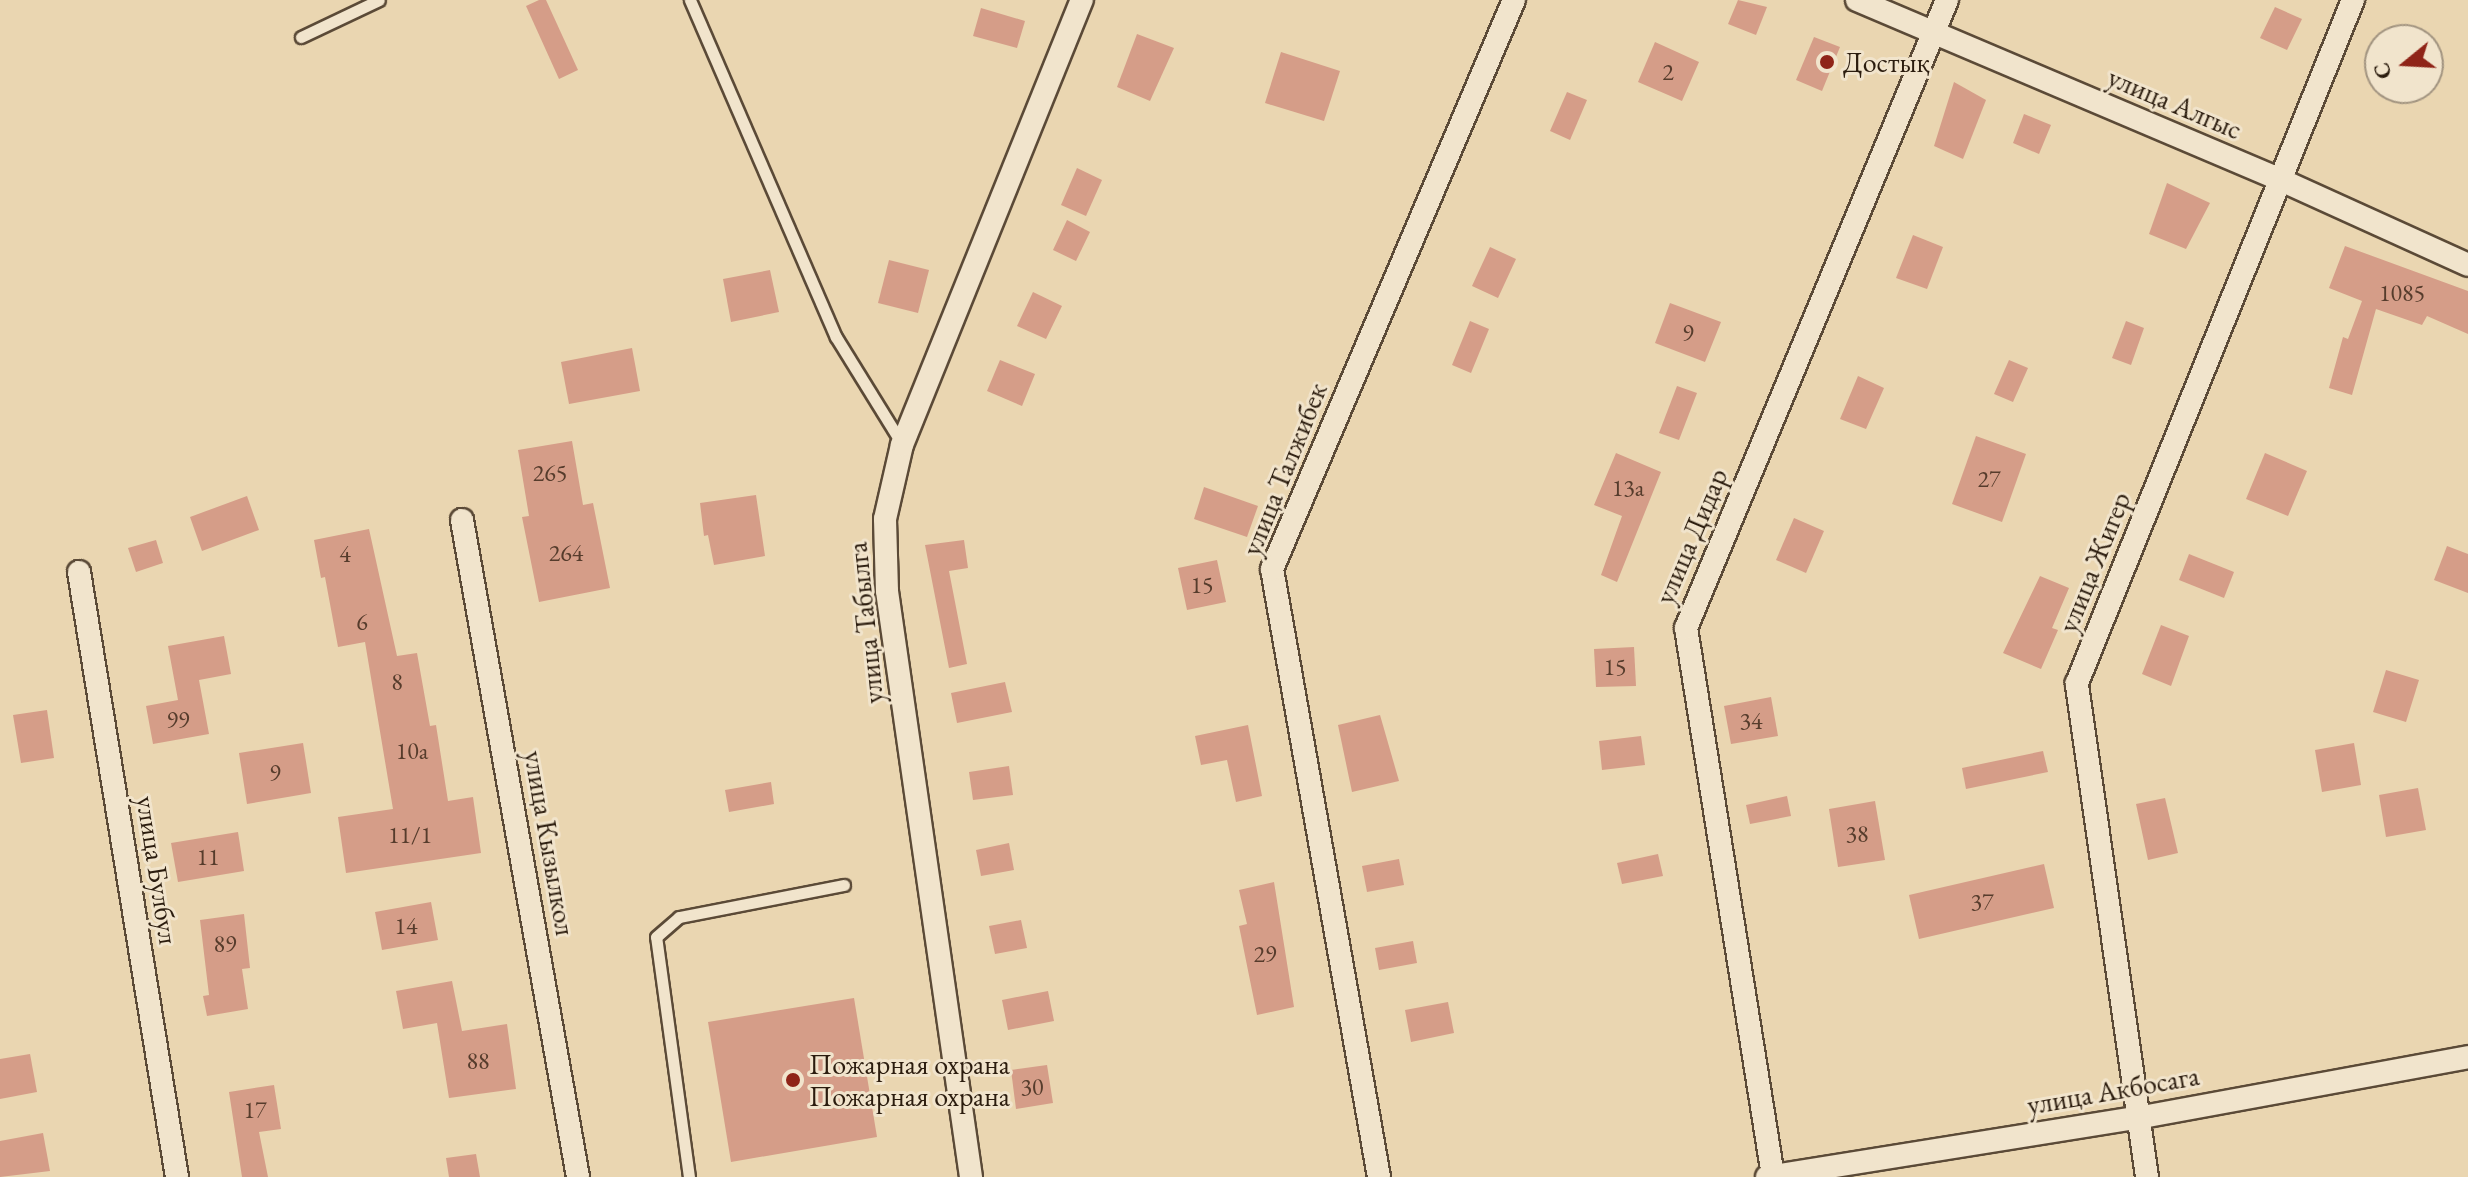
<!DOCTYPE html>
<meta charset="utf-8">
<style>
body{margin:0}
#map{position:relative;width:2468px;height:1177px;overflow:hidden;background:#ead6b1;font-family:"EB Garamond",serif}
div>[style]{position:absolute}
.building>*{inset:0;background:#d59d88}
.roads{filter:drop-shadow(2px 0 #5b4a37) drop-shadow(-2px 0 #5b4a37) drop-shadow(0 2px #5b4a37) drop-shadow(0 -2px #5b4a37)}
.service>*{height:11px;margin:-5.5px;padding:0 5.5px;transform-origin:5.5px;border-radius:5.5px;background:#f1e4cc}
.minor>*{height:22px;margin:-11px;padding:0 11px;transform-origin:11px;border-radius:11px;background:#f1e4cc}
.dots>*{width:22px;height:22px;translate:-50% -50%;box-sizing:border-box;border:4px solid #f1e4cc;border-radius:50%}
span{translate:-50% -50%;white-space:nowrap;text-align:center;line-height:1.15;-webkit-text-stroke:6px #f1e4cc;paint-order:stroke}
.number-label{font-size:24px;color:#563c2c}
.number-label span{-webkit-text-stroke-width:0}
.poi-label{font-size:28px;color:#2b1c0e}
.left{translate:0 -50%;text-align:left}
.street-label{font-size:28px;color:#2b1c0e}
.north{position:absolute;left:2364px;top:24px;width:80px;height:80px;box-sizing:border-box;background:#f1e4cc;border:2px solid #a29480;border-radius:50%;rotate:252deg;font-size:22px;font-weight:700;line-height:32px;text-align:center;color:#2b1c0e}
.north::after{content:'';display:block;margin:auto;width:28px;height:36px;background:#8f2418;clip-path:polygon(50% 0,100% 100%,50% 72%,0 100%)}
</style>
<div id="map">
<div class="building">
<div style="clip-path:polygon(539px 0,546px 0,578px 70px,559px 79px,526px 6px)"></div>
<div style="clip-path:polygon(1738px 0,1767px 7px,1756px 35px,1728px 24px)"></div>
<div style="clip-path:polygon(2275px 7px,2302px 19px,2287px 50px,2260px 38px)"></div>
<div style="clip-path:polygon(981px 8px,1025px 21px,1017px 48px,973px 36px)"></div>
<div style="clip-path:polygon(1137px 34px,1174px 48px,1150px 101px,1117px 87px)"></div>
<div style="clip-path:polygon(1814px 37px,1840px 47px,1822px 91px,1796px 80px)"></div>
<div style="clip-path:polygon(1655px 42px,1699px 62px,1682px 101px,1638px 82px)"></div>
<div style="clip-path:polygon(1281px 52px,1340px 71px,1324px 121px,1265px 103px)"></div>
<div style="clip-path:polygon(1954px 82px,1986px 100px,1963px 159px,1934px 146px)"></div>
<div style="clip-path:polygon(1567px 92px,1587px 100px,1570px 140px,1550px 131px)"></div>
<div style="clip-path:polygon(2024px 114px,2051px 125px,2039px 154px,2013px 143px)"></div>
<div style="clip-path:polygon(1077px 168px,1102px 180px,1086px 216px,1061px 205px)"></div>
<div style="clip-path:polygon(2167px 183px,2210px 203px,2186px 249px,2149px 234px)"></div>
<div style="clip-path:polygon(1067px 220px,1090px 232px,1076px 261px,1053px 250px)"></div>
<div style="clip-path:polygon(1913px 235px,1943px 247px,1927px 289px,1896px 278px)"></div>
<div style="clip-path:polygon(2345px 246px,2468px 291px,2468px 334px,2427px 316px,2422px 325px,2376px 309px,2352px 395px,2329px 388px,2343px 337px,2348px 339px,2362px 301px,2329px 288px)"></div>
<div style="clip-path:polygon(1490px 247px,1516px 259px,1498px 298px,1472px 286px)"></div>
<div style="clip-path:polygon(889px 260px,929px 270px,918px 313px,878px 303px)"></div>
<div style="clip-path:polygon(770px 270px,779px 312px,731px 322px,723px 279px)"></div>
<div style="clip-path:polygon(1033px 292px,1062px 306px,1046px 339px,1017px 326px)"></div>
<div style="clip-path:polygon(1670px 303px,1721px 322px,1705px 362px,1655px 343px)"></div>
<div style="clip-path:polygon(1470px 321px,1489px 329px,1471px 373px,1452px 365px)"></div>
<div style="clip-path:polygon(2126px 321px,2144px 328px,2131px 365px,2112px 358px)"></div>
<div style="clip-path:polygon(632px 348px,640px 391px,569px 404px,561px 362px)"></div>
<div style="clip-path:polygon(1000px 360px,1035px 374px,1022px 406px,987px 391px)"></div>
<div style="clip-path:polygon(2009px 360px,2028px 368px,2013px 402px,1994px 394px)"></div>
<div style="clip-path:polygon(1858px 376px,1884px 388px,1866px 429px,1840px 419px)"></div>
<div style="clip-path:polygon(1677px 386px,1697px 393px,1679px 440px,1659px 433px)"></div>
<div style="clip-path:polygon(1976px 436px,2026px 454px,2002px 522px,1952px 504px)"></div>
<div style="clip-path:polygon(572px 441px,583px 505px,593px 503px,610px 588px,539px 602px,522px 517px,529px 516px,518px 450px)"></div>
<div style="clip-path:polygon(1616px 453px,1661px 472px,1617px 582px,1601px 575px,1622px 516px,1594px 505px)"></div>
<div style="clip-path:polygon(2265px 453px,2307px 471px,2288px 516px,2246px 499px)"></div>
<div style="clip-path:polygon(1204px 487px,1258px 506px,1247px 537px,1194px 519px)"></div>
<div style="clip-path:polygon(756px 495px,765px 556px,714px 565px,708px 535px,704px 536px,700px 503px)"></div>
<div style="clip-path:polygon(247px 496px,259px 530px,202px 551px,190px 517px)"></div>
<div style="clip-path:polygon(1794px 518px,1824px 531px,1806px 573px,1776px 560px)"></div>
<div style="clip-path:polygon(369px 529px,397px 656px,417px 653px,430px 726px,436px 725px,448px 801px,473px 797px,481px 853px,346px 873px,338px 817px,393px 809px,365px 642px,338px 647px,325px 577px,321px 578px,314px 540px)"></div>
<div style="clip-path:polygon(156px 540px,163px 563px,136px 572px,128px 548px)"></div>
<div style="clip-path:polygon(964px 540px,968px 568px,949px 571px,967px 664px,949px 668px,925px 545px)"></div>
<div style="clip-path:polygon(2447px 546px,2468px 554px,2468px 593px,2434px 580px)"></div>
<div style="clip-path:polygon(2189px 554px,2234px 572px,2224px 598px,2179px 580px)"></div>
<div style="clip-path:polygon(1217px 560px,1226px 602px,1187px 610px,1178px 568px)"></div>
<div style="clip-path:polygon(2040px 576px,2069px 588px,2052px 628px,2058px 630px,2041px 669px,2003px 653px)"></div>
<div style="clip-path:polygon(2161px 625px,2189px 636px,2171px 686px,2142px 674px)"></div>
<div style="clip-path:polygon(224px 636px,231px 674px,199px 680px,209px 734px,153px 744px,146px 706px,178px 700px,168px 646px)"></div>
<div style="clip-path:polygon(1634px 647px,1636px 686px,1596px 687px,1594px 649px)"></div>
<div style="clip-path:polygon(2386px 670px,2419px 680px,2406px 722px,2373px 712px)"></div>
<div style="clip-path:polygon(1005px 682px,1012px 712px,957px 723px,951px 693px)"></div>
<div style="clip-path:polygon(1771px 697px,1778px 736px,1731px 744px,1724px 706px)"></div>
<div style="clip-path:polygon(47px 710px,54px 758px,21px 763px,13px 715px)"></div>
<div style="clip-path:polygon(1380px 715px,1399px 781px,1352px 792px,1338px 725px)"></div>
<div style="clip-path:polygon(1248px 725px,1262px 796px,1236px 802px,1227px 760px,1201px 765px,1195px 736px)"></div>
<div style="clip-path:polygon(1641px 736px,1645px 765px,1602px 770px,1599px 741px)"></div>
<div style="clip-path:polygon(303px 743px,311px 793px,247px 804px,239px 753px)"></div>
<div style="clip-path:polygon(2354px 743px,2361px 785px,2322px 792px,2315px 750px)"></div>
<div style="clip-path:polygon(2043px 751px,2048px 772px,1966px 789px,1962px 768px)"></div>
<div style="clip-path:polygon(1009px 766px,1013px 795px,973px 800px,969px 772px)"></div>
<div style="clip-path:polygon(771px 782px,774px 804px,729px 812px,725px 790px)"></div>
<div style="clip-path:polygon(2418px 788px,2426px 830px,2386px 837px,2379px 795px)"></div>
<div style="clip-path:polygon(1787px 796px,1791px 816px,1750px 824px,1746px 805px)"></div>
<div style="clip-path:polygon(2165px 798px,2178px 853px,2148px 860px,2136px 804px)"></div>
<div style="clip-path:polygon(1875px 801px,1885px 860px,1838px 867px,1829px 809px)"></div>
<div style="clip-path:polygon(238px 832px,244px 871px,178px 882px,171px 843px)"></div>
<div style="clip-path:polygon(1009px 843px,1014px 870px,981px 876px,976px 850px)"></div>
<div style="clip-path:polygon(1658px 854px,1663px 876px,1622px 884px,1617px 863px)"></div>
<div style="clip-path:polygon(1399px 859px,1404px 885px,1367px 892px,1362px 866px)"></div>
<div style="clip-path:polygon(2044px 864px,2054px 908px,1919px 939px,1909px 895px)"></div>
<div style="clip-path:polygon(1274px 882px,1294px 1007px,1257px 1015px,1239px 926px,1247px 924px,1239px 890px)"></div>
<div style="clip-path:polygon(431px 902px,438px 940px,382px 950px,375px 912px)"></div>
<div style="clip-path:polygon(244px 914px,250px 968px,242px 969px,248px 1009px,207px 1016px,203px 996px,209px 995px,200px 920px)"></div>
<div style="clip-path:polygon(1021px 920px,1027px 948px,995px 954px,989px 926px)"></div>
<div style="clip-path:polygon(1413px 941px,1417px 963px,1379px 970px,1375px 948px)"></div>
<div style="clip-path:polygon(452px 981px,462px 1031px,507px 1024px,516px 1089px,449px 1098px,437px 1023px,403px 1029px,396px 991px)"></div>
<div style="clip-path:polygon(1048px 991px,1054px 1021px,1008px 1030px,1002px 1000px)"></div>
<div style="clip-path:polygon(854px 998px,877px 1137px,731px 1162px,708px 1022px)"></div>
<div style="clip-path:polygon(1448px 1002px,1454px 1033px,1411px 1042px,1405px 1010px)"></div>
<div style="clip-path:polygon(30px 1054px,37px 1092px,0 1099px,0 1059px)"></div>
<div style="clip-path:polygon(1047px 1065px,1053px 1103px,1016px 1109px,1011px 1070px)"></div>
<div style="clip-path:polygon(274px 1085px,281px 1129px,259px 1132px,268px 1177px,242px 1177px,229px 1092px)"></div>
<div style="clip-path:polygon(43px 1133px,50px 1171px,0 1177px,0 1141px)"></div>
<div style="clip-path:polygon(476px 1154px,480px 1177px,449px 1177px,446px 1158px)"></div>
</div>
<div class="roads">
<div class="service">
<div style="left:690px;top:0;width:367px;rotate:66.6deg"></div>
<div style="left:836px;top:337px;width:126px;rotate:58.3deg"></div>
<div style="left:301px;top:37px;width:86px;rotate:-25.4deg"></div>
<div style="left:689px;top:1177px;width:242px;rotate:-97.8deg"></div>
<div style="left:656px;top:937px;width:30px;rotate:-41deg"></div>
<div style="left:679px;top:917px;width:168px;rotate:-11deg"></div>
</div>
<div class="minor">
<div style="left:1857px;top:0;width:461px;rotate:23deg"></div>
<div style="left:2281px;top:180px;width:205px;rotate:24.4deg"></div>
<div style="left:462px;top:520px;width:667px;rotate:79.99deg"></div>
<div style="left:79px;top:572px;width:613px;rotate:80.8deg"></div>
<div style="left:1773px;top:1176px;width:555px;rotate:-99.02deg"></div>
<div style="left:1686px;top:628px;width:680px;rotate:-67.43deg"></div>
<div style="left:971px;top:1177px;width:592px;rotate:-98.16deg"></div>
<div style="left:887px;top:591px;width:72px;rotate:-91.6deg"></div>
<div style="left:885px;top:519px;width:76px;rotate:-77.1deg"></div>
<div style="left:902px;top:445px;width:480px;rotate:-68deg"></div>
<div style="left:1379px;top:1177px;width:617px;rotate:-99.98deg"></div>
<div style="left:1272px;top:569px;width:618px;rotate:-66.96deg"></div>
<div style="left:1767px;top:1177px;width:375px;rotate:-9.1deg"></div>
<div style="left:2137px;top:1118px;width:337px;rotate:-10.4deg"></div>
<div style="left:2147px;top:1177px;width:499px;rotate:-98.1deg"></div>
<div style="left:2077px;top:683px;width:737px;rotate:-68deg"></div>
</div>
</div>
<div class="dots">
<div style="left:1827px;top:62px;background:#8f2418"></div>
<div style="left:793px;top:1080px;background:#8f2418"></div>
</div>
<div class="number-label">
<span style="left:1668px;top:72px">2</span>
<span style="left:2402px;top:293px">1085</span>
<span style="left:1688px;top:333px">9</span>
<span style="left:550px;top:473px">265</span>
<span style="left:1989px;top:479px">27</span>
<span style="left:1628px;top:488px">13а</span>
<span style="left:566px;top:553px">264</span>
<span style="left:345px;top:554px">4</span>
<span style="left:1202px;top:585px">15</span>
<span style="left:362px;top:622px">6</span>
<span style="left:1615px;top:667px">15</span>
<span style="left:397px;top:682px">8</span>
<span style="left:178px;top:720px">99</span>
<span style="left:1751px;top:721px">34</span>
<span style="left:412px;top:751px">10а</span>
<span style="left:275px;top:773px">9</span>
<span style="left:1857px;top:834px">38</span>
<span style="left:410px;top:835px">11/1</span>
<span style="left:208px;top:857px">11</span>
<span style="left:1982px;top:902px">37</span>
<span style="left:406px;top:926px">14</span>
<span style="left:225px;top:944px">89</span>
<span style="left:1265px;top:954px">29</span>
<span style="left:478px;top:1061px">88</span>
<span style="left:1032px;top:1087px">30</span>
<span style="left:255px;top:1110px">17</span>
</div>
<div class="poi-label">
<span class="left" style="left:1843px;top:62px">Достық</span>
<span class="left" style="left:809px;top:1080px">Пожарная охрана<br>Пожарная охрана</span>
</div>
<div class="street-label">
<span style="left:2175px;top:103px;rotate:23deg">улица Алгыс</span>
<span style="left:1284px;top:469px;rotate:-68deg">улица Талжибек</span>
<span style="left:1691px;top:536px;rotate:-67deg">улица Дидар</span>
<span style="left:2094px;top:562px;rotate:-68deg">улица Жигер</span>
<span style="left:865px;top:623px;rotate:-96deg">улица Табылга</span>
<span style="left:550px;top:843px;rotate:80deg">улица Кызылкол</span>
<span style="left:158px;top:870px;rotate:81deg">улица Булбул</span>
<span style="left:2113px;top:1090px;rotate:-10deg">улица Акбосага</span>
</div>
<div class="north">С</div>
</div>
